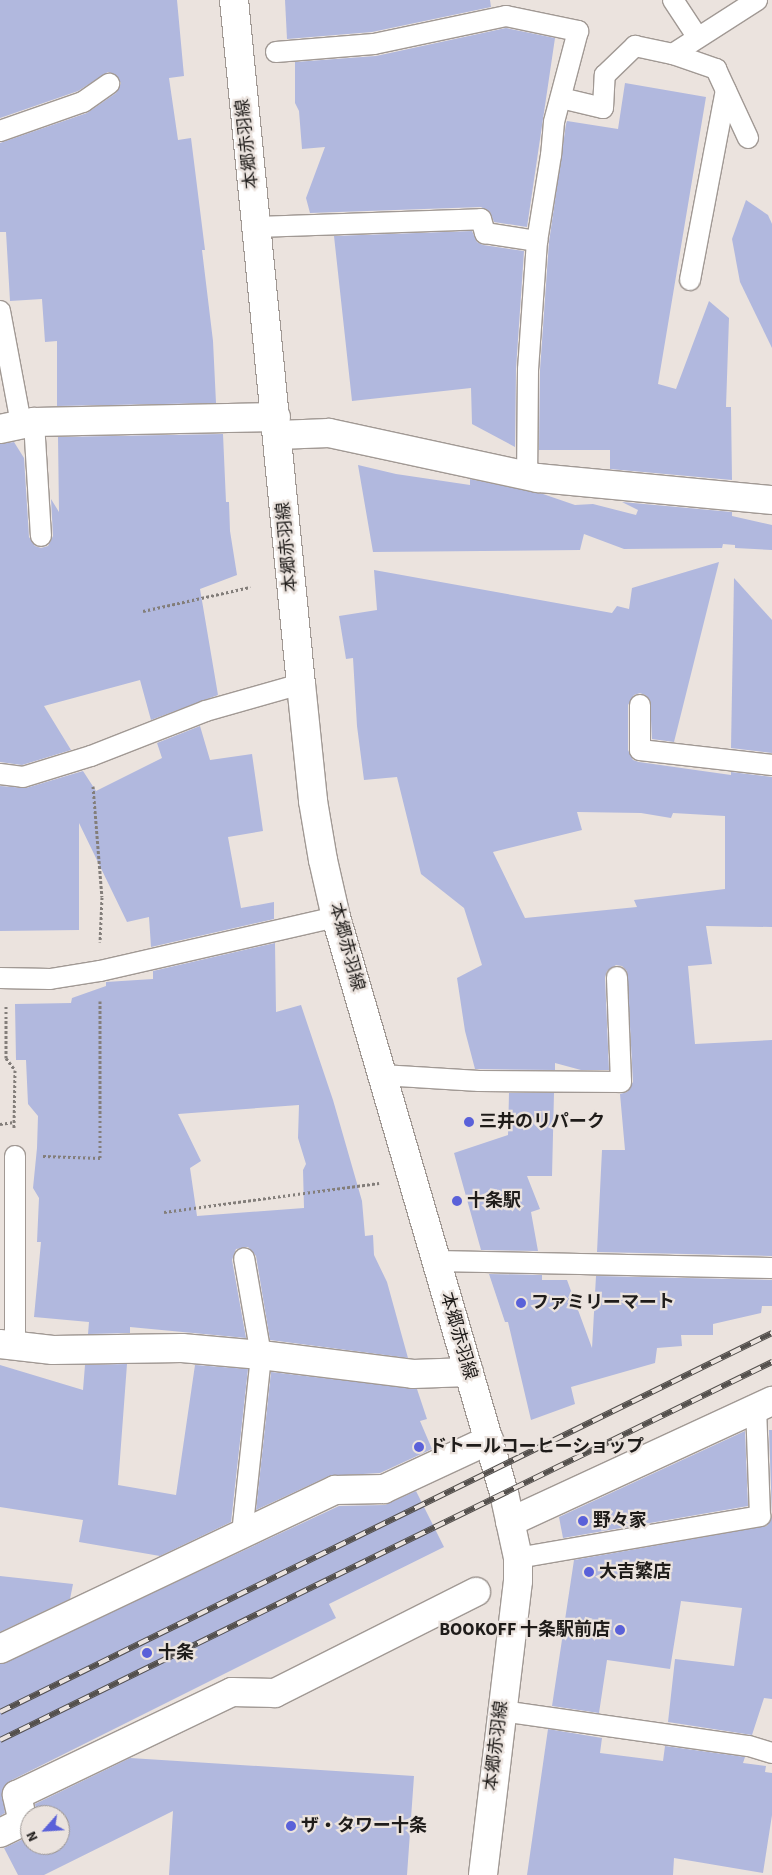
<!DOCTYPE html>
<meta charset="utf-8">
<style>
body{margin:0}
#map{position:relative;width:772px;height:1875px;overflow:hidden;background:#ebe3de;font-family:"Source Sans 3","Noto Sans JP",sans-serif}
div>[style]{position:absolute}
.building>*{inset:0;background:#b1b8de}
.path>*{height:3px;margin-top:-1.5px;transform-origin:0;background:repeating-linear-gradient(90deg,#837e7a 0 2.5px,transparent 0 5px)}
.roads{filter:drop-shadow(1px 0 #a19994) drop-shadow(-1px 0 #a19994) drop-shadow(0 1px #a19994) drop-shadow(0 -1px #a19994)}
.service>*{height:20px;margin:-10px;padding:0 10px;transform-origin:10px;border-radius:10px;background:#fff}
.pedestrian>*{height:28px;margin:-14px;padding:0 14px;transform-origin:14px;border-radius:14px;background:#fff}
.minor>*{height:28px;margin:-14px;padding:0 14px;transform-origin:14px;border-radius:14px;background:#fff}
.secondary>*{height:28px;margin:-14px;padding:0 14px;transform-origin:14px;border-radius:14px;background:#fff}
.rail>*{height:5.5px;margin-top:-2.75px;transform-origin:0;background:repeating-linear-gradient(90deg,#ebe3de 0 11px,#54504d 0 22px);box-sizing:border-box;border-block:1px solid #54504d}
.dots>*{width:14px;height:14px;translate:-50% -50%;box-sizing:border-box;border:2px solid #ebe3de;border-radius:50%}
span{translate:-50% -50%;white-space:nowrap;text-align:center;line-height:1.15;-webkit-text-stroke:4.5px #ebe3de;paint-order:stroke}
.street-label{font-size:18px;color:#1f1c1a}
.poi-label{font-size:18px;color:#1f1c1a;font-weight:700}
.left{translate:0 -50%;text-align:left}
.right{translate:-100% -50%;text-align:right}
.north{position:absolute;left:20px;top:1805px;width:50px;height:50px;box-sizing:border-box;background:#ebe3de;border:1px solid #999390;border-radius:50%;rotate:244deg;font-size:14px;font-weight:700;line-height:20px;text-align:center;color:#1f1c1a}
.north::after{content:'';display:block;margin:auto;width:18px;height:22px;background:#5a61d9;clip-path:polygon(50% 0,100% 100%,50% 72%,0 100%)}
</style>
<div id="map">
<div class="building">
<div style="clip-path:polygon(0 0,177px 0,184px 76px,169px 78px,178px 140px,191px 138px,205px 250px,202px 250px,213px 341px,216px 403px,57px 406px,57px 341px,45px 342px,42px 299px,10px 301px,6px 232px,0 232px,0 143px,87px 113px,116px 93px,121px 83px,114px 74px,108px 72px,78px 91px,0 118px)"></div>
<div style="clip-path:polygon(285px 0,490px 0,491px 7px,372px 32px,287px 39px)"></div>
<div style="clip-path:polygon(506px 28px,555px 38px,527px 227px,494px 222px,490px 212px,481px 207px,310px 213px,306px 198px,325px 147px,302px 149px,299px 111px,295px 103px,295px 62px,376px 56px)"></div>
<div style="clip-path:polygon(625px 83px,706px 97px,658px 384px,676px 389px,709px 301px,729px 318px,726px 407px,731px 407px,732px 480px,610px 469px,610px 450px,539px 450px,540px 370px,549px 242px,566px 124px,567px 121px,618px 129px)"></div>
<div style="clip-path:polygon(746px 200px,768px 215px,772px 224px,772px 348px,740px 282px,732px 239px)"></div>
<div style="clip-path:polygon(472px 231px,477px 242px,483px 245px,524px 251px,516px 369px,515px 447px,472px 424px,471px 388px,352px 401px,334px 236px)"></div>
<div style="clip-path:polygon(223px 434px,226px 502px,229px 502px,230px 531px,237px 575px,200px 589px,218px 695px,151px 720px,140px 680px,44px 706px,71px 750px,22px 765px,0 762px,0 444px,14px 442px,24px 458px,29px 537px,35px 546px,41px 548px,48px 546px,53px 536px,51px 499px,59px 512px,58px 437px)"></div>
<div style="clip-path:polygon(358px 465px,396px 474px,470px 485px,470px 479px,543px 494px,575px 505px,593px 504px,636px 515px,638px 510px,622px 502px,732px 512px,732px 516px,772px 525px,772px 550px,735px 548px,735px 545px,723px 544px,722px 548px,624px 549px,584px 534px,580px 550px,373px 552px)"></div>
<div style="clip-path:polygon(evenodd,719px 562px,674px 742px,652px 739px,650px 700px,645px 695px,640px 693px,634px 695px,628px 705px,628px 750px,633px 760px,639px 762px,731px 775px,731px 772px,772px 777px,772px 927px,706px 926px,712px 964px,688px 966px,695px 1044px,772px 1040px,772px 1256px,597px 1252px,602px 1150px,625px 1150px,620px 1094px,627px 1092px,633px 1082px,627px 971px,622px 966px,616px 965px,607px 971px,605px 977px,609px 1070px,581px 1070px,555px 1063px,555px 1070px,475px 1069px,465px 1031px,457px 978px,482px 965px,464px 908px,421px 874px,397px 777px,364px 780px,357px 726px,353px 658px,346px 659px,339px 616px,377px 610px,374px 570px,612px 613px,617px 606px,629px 609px,632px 588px,719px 562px,577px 812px,641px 813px,671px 818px,673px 813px,725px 816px,725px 889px,634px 900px,637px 907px,525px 918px,493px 852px,582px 830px,577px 812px)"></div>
<div style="clip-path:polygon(734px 578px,772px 620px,772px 753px,731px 748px)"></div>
<div style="clip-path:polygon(200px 726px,210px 760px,252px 754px,263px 831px,228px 837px,241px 908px,274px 902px,274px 919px,151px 947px,149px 917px,127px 922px,79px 823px,79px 930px,0 931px,0 786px,26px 788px,83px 771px,96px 791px,162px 758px,157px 743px)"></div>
<div style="clip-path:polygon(evenodd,275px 943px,276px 1012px,301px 1005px,333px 1100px,362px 1201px,365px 1236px,373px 1235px,374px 1255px,387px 1282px,408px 1358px,270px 1340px,256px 1256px,248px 1247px,236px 1249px,232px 1260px,246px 1338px,130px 1327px,130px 1333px,88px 1334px,89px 1322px,34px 1317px,41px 1242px,37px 1242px,39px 1198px,33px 1188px,37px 1148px,38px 1116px,28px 1104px,26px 1060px,16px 1060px,15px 1004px,71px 1003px,72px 998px,106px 986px,106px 982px,153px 979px,153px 971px,275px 943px,299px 1105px,298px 1138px,306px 1164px,303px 1170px,304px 1208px,197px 1216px,190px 1168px,201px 1161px,178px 1114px,299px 1105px)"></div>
<div style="clip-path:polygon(509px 1093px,554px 1093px,552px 1176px,527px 1176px,540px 1209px,531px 1212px,538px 1251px,481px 1250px,454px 1153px,508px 1135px)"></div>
<div style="clip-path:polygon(489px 1274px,542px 1275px,542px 1280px,567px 1280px,592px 1348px,596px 1276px,772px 1280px,772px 1306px,762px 1306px,761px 1313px,713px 1324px,713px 1335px,681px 1335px,682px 1346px,657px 1348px,655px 1363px,571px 1387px,575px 1404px,531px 1420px,508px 1322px,505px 1322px)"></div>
<div style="clip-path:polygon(127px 1364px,118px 1485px,176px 1495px,195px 1365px,248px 1369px,231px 1522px,160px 1556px,79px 1542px,83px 1520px,0 1507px,0 1365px,83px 1390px,85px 1365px)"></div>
<div style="clip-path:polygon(271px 1372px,417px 1389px,427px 1419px,420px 1421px,432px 1449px,380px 1473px,329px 1476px,256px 1510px)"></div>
<div style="clip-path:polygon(769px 1430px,772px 1430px,772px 1699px,764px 1698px,752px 1735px,668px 1722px,675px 1659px,734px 1666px,742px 1608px,681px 1601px,670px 1669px,607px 1660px,599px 1713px,552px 1706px,574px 1560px,767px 1526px,772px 1516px)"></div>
<div style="clip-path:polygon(745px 1431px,748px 1506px,563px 1538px,559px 1517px)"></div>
<div style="clip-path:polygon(416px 1491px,444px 1547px,329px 1604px,336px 1618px,10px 1781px,2px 1791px,5px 1813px,0 1816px,0 1664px,339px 1506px,385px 1505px)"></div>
<div style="clip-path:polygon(0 1576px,73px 1584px,70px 1599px,0 1632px)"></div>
<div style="clip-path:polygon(548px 1729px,602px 1738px,600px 1753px,663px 1761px,665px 1746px,745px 1757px,743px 1763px,766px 1766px,765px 1772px,772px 1773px,772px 1815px,763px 1873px,674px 1858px,673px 1875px,527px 1875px)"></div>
<div style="clip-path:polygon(130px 1758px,414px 1776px,407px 1875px,169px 1875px,173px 1811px,44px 1875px,18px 1875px,4px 1848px,30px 1836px,30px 1845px,60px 1845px,60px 1815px,37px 1815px,35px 1804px)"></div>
</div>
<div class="path">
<div style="left:143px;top:611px;width:110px;rotate:-12.6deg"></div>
<div style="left:93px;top:786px;width:111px;rotate:85.4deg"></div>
<div style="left:102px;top:897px;width:45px;rotate:92.5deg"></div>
<div style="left:6px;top:1006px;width:52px;rotate:90deg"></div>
<div style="left:6px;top:1058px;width:15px;rotate:53deg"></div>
<div style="left:15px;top:1070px;width:58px;rotate:91deg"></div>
<div style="left:0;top:1124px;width:14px;rotate:-8deg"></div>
<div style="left:43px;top:1156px;width:57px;rotate:2deg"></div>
<div style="left:100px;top:1158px;width:157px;rotate:-90deg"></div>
<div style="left:164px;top:1212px;width:217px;rotate:-7.7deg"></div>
</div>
<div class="roads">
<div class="service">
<div style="left:673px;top:0;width:45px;rotate:56.7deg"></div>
<div style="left:276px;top:52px;width:98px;rotate:-4.7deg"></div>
<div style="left:374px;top:44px;width:135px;rotate:-12deg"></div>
<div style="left:506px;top:16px;width:74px;rotate:11.8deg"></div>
<div style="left:578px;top:31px;width:94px;rotate:104.8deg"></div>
<div style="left:554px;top:122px;width:33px;rotate:95deg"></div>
<div style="left:551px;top:155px;width:87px;rotate:99.2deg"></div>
<div style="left:537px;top:241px;width:129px;rotate:94deg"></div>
<div style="left:528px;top:370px;width:105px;rotate:90.5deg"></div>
<div style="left:673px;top:54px;width:100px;rotate:-32.7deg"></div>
<div style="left:561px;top:98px;width:43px;rotate:13.4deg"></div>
<div style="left:603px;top:108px;width:33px;rotate:-87deg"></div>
<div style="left:605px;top:75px;width:42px;rotate:-44deg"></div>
<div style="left:635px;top:46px;width:39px;rotate:12deg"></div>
<div style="left:673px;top:54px;width:46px;rotate:19.2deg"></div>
<div style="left:716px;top:69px;width:76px;rotate:65.1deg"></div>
<div style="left:0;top:131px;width:88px;rotate:-19.3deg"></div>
<div style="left:83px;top:102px;width:32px;rotate:-35deg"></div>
<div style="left:257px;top:227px;width:224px;rotate:-2deg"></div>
<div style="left:481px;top:219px;width:15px;rotate:74deg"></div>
<div style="left:485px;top:233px;width:53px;rotate:8.7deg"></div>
<div style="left:690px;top:280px;width:193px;rotate:-79.3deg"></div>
<div style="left:0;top:311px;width:114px;rotate:79.4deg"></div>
<div style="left:34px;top:422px;width:114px;rotate:86.5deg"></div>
<div style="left:640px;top:705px;width:45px;rotate:90deg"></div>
<div style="left:640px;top:750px;width:133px;rotate:6.5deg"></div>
<div style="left:0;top:774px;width:23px;rotate:7deg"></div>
<div style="left:23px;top:777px;width:71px;rotate:-17.2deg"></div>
<div style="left:91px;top:756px;width:123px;rotate:-21.4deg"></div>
<div style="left:206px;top:711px;width:99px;rotate:-15.9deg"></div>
<div style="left:0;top:978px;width:50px;rotate:1.1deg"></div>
<div style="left:50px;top:979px;width:51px;rotate:-9.1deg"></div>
<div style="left:100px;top:971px;width:242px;rotate:-12.9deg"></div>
<div style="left:382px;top:1075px;width:97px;rotate:3.5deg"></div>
<div style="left:479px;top:1081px;width:142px;rotate:0.4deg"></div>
<div style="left:621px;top:1082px;width:105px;rotate:-92.2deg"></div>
<div style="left:15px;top:1156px;width:190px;rotate:90deg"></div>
<div style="left:436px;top:1261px;width:336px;rotate:1.2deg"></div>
<div style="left:242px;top:1534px;width:180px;rotate:-83.9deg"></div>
<div style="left:261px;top:1355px;width:98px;rotate:-99.9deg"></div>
<div style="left:518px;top:1558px;width:246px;rotate:-9.8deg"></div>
<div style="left:760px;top:1516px;width:107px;rotate:-92.1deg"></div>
<div style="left:502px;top:1711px;width:249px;rotate:8.1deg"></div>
<div style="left:749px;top:1746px;width:24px;rotate:17deg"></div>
</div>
<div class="pedestrian">
<div style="left:0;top:1833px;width:25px;rotate:-26deg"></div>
<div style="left:23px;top:1822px;width:28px;rotate:-103deg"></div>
<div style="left:17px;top:1795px;width:238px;rotate:-25.6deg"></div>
<div style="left:232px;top:1692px;width:43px;rotate:1.3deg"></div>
<div style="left:275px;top:1693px;width:225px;rotate:-26.7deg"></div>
</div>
<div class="minor">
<div style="left:0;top:429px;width:35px;rotate:-12deg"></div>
<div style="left:34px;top:422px;width:242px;rotate:-1.2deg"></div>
<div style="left:278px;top:435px;width:51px;rotate:-2.2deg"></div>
<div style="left:329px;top:433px;width:214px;rotate:12.2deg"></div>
<div style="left:538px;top:478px;width:235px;rotate:5.4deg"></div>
<div style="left:0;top:1344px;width:53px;rotate:6.5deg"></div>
<div style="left:53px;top:1350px;width:129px;rotate:-0.9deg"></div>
<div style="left:182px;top:1348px;width:79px;rotate:5.1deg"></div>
<div style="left:261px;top:1355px;width:153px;rotate:7.1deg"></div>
<div style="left:413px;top:1374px;width:56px;rotate:-2deg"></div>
<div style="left:510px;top:1522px;width:289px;rotate:-24.8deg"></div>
<div style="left:0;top:1649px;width:371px;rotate:-25.4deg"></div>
<div style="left:335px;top:1490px;width:49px;rotate:-1.2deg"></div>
<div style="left:384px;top:1489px;width:116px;rotate:-25deg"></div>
</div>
<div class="secondary">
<div style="left:234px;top:0;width:687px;rotate:84.41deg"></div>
<div style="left:301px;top:684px;width:118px;rotate:84.1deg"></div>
<div style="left:313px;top:801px;width:60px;rotate:80.4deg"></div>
<div style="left:323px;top:860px;width:58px;rotate:77.2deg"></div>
<div style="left:336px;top:917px;width:600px;rotate:73.74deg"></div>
<div style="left:504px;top:1493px;width:66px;rotate:77.8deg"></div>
<div style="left:518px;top:1558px;width:23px;rotate:90deg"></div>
<div style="left:518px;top:1581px;width:296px;rotate:96.8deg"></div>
</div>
</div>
<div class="rail">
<div style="left:0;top:1712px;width:860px;rotate:-26.15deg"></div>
<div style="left:0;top:1740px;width:860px;rotate:-26.09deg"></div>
</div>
<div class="dots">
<div style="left:469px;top:1122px;background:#5a61d9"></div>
<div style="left:457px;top:1201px;background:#5a61d9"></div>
<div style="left:521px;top:1303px;background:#5a61d9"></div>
<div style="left:419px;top:1447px;background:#5a61d9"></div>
<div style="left:583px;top:1521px;background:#5a61d9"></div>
<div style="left:589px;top:1572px;background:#5a61d9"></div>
<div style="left:620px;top:1630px;background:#5a61d9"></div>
<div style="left:147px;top:1653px;background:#5a61d9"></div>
<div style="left:291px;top:1826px;background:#5a61d9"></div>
</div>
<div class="street-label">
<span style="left:248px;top:144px;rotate:-96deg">本郷赤羽線</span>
<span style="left:288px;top:547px;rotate:-95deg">本郷赤羽線</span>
<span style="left:346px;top:947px;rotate:75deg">本郷赤羽線</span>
<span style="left:458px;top:1336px;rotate:74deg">本郷赤羽線</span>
<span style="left:497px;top:1746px;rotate:-83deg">本郷赤羽線</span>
</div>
<div class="poi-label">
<span class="left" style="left:479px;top:1122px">三井のリパーク</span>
<span class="left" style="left:467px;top:1201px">十条駅</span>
<span class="left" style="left:531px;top:1303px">ファミリーマート</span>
<span class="left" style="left:429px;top:1447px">ドトールコーヒーショップ</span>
<span class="left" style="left:593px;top:1521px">野々家</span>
<span class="left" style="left:599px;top:1572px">大吉繁店</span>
<span class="right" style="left:610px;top:1630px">BOOKOFF 十条駅前店</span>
<span class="left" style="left:158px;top:1653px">十条</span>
<span class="left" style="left:301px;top:1826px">ザ・タワー十条</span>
</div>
<div class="north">N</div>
</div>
